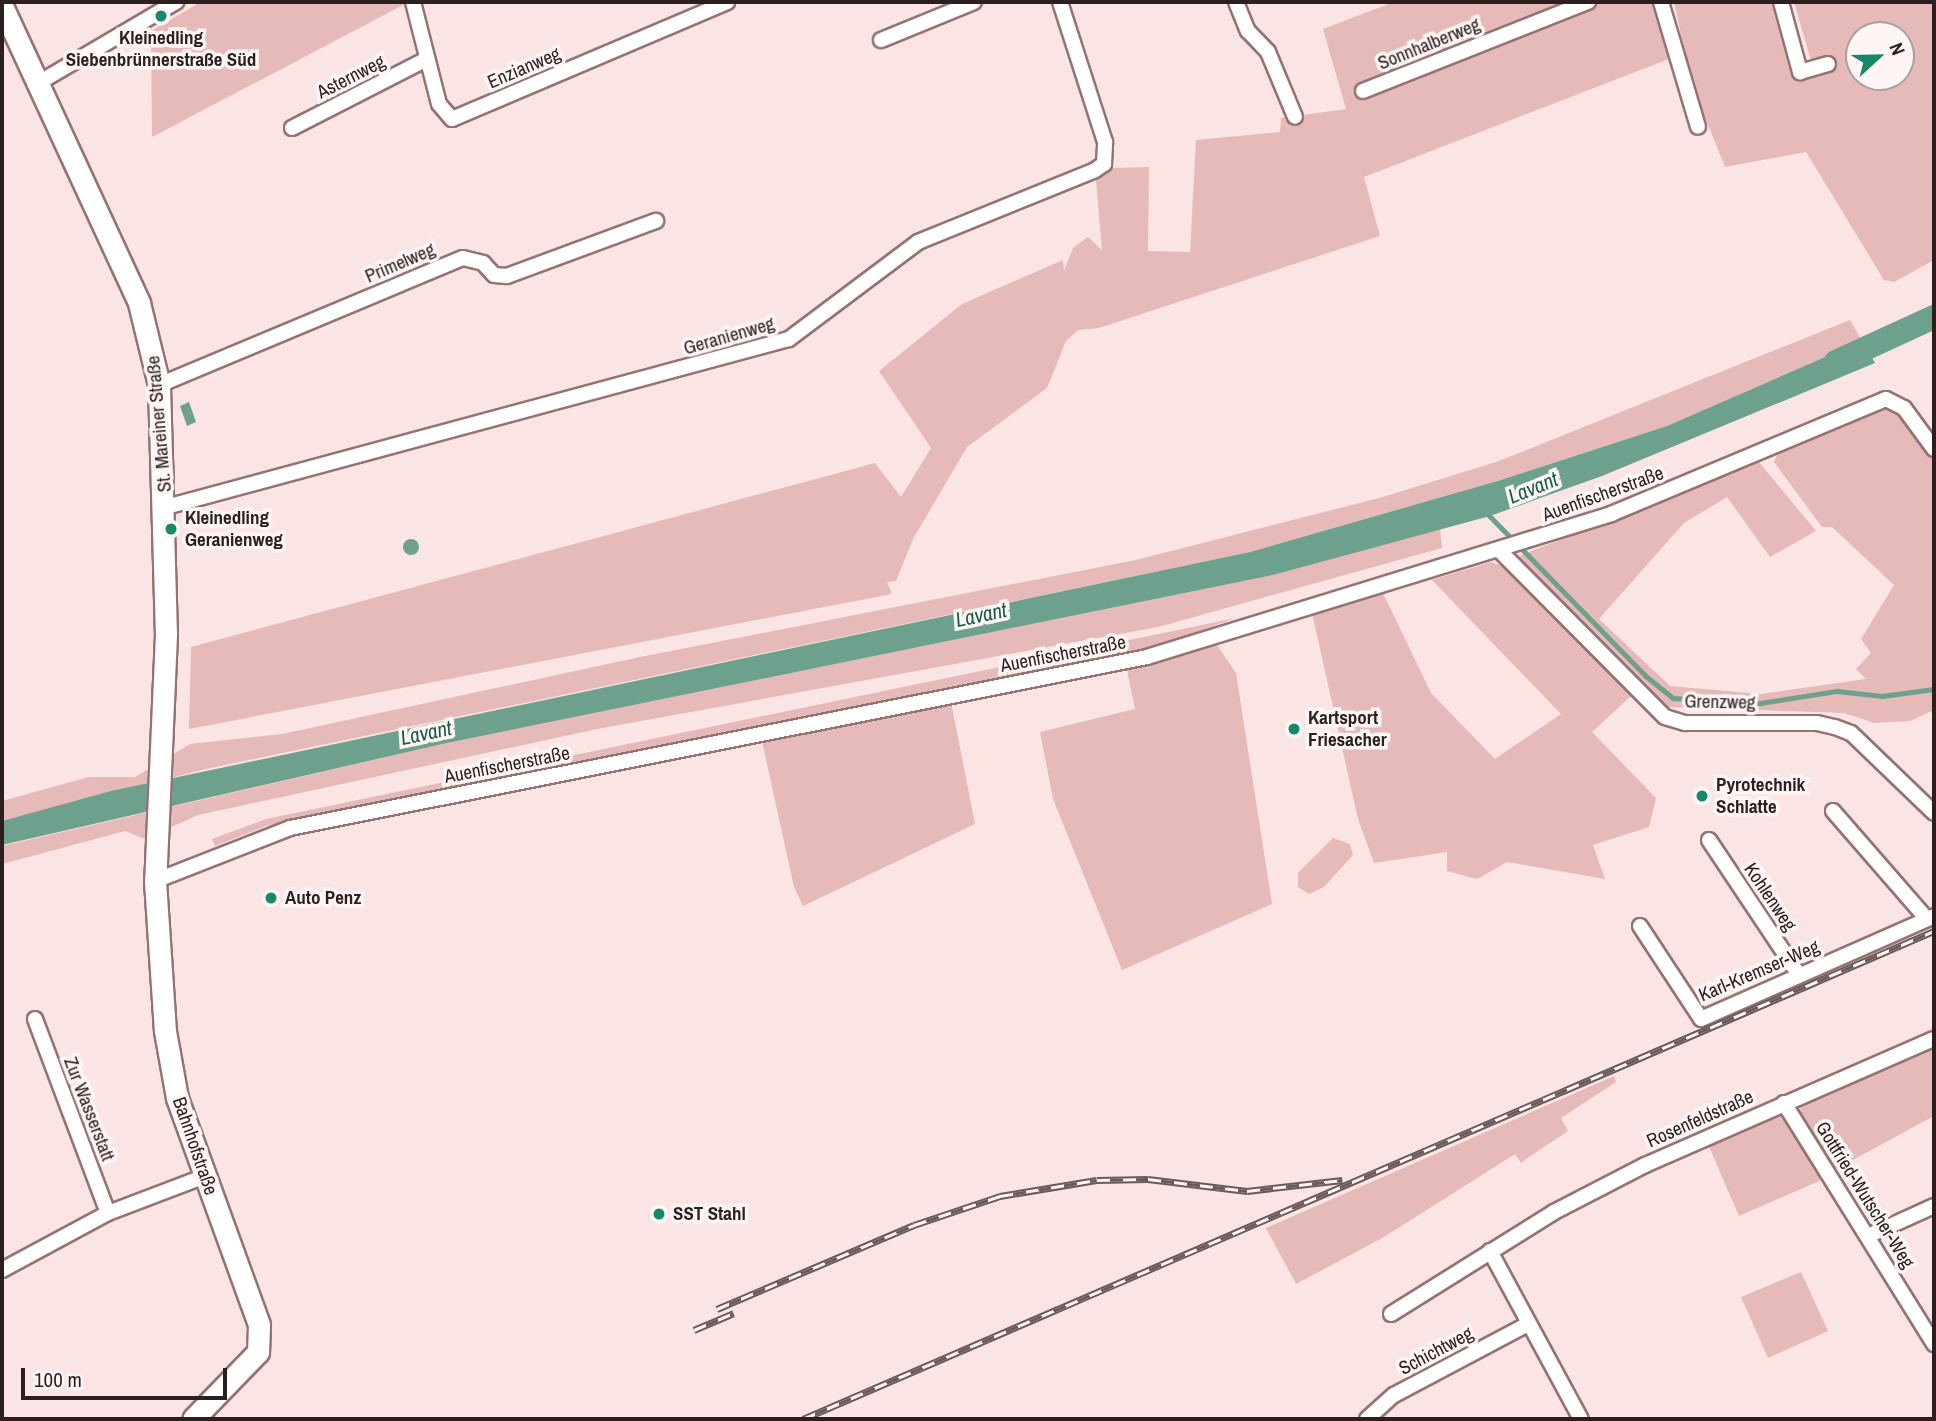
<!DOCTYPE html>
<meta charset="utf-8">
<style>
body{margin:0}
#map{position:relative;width:1936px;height:1421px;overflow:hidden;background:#fbe4e4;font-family:"Archivo Narrow",sans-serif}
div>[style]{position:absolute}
.green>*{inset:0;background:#e5bab9}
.water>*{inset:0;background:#6da18d}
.round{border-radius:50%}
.stream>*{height:4.5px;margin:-2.25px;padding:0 2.25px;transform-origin:2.25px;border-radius:2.25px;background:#6da18d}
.river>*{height:24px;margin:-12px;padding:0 12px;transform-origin:12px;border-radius:12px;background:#6da18d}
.roads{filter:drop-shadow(2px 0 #947473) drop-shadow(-2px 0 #947473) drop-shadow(0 2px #947473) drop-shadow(0 -2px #947473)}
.street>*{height:14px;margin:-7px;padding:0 7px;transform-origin:7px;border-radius:7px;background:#fff}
.secondary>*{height:21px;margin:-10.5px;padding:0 10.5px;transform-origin:10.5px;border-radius:10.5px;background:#fff}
.rail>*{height:7px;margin-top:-3.5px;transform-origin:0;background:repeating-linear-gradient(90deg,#fdf6f5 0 13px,#6a5a59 0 26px);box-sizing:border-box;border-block:2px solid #6a5a59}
.dots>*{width:19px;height:19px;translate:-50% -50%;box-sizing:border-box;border:4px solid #fdf6f5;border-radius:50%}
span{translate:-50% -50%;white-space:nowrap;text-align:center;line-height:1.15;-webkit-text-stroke:7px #fdf6f5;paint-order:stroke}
.poi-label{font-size:19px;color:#2c1f1e;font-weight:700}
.left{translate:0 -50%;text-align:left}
.street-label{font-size:19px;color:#2c1f1e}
.water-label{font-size:21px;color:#185b46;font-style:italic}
.frame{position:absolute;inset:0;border:4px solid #2c1f1e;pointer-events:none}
.north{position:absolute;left:1845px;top:21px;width:70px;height:70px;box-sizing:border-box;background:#fdf6f5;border:2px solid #a9a09f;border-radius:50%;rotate:68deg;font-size:19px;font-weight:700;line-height:28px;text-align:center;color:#2c1f1e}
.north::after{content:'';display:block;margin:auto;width:24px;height:32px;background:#15896a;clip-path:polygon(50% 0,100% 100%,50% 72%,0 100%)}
.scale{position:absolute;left:21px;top:1368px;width:206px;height:32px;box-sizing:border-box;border:4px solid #2c1f1e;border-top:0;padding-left:9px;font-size:21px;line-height:24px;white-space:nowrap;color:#2c1f1e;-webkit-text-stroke:5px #fdf6f5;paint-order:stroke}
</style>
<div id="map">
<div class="green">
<div style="clip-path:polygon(201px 2px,405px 2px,405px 4px,152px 137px,151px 31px)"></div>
<div style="clip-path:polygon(1394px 2px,1654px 2px,1669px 59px,1364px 177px,1380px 236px,1099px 328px,1078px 330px,1066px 341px,1047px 388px,967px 447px,913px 539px,896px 581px,887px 582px,892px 594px,189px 729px,191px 647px,875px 463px,901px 497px,931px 448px,879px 371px,962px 304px,1063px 260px,1064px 271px,1073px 248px,1088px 237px,1102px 250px,1096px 180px,1112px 168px,1149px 167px,1148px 251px,1190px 252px,1196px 140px,1280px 132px,1281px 118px,1346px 109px,1323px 29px)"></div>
<div style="clip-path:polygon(evenodd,1674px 2px,1772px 2px,1793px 80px,1814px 71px,1794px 2px,1934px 2px,1934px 260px,1894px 282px,1884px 280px,1806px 152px,1725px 167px,1692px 85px,1674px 2px,1859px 35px,1901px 35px,1901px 77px,1859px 77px,1859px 35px)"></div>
<div style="clip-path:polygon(1850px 320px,1862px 341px,1667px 426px,1501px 480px,1250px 552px,206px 769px,2px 821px,2px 801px,89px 777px,135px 777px,190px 744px,282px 734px,640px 657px,1136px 560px,1383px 497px,1499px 461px)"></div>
<div style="clip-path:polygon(1886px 408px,1898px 412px,1934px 461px,1934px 710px,1910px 721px,1874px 723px,1844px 713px,1667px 707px,1638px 684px,1519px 556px,1759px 462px,1816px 531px,1770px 557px,1727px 497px,1684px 523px,1599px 619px,1670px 686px,1761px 694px,1866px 679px,1856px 669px,1871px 653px,1861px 639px,1894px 585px,1832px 527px,1822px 527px,1774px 462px,1778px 453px)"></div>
<div style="clip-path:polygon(1440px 528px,1442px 548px,1158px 627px,597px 729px,198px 815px,145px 839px,125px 831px,2px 864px,2px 846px,447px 743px,1273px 575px)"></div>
<div style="clip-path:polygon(1491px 562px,1505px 567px,1631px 696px,1592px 732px,1656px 798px,1649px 827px,1593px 845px,1605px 879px,1507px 862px,1477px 879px,1447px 871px,1447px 852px,1374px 863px,1358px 819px,1312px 613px,1383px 593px,1431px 693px,1495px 759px,1561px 714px,1432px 580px)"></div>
<div style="clip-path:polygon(1236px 618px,1154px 647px,266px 826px,215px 846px,212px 839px,266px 819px)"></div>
<div style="clip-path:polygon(1215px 642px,1236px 673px,1272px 904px,1122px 970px,1053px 799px,1040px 732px,1135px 709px,1127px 670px)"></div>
<div style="clip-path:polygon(951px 702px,975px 824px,803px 906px,794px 887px,762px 741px)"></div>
<div style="clip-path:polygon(1333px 838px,1350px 844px,1353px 855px,1324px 887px,1309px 894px,1298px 887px,1298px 873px)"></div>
<div style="clip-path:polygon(1934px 1045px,1934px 1116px,1834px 1170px,1799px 1113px,1804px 1101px)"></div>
<div style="clip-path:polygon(1614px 1076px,1616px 1082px,1561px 1118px,1568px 1131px,1526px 1159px,1521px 1163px,1515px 1154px,1384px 1237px,1296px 1284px,1266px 1228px)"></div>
<div style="clip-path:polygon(1772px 1114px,1786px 1118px,1826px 1178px,1739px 1216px,1707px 1142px)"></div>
<div style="clip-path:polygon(1801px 1272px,1828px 1331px,1768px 1358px,1741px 1297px)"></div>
</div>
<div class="water">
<div style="clip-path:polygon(1862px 341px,1875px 363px,1602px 476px,1490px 516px,1273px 575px,447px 743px,2px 845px,2px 821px,111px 791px,1250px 552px,1501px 480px,1667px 426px)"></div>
<div style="clip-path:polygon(189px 402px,196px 422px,187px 426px,180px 406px)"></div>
<div class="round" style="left:403px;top:539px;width:16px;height:16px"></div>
</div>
<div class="stream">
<div style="left:1486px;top:512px;width:229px;rotate:45.7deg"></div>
<div style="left:1646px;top:676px;width:35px;rotate:39deg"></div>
<div style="left:1673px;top:698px;width:87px;rotate:3.3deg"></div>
<div style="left:1760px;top:703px;width:78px;rotate:-8.9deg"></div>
<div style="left:1837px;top:691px;width:45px;rotate:6.3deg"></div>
<div style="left:1882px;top:696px;width:52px;rotate:-7.7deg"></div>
</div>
<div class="river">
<div style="left:1836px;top:362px;width:108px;rotate:-24.7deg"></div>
</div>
<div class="roads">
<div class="street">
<div style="left:413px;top:2px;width:105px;rotate:75.7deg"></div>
<div style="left:439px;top:104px;width:20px;rotate:49deg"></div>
<div style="left:452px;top:119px;width:299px;rotate:-23deg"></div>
<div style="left:1236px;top:2px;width:31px;rotate:68deg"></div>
<div style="left:1248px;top:31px;width:29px;rotate:46deg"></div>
<div style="left:1268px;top:52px;width:70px;rotate:67.4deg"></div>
<div style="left:1661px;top:2px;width:130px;rotate:73.5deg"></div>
<div style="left:1781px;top:2px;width:73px;rotate:74.8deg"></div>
<div style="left:1800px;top:72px;width:29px;rotate:-16deg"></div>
<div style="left:881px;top:40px;width:100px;rotate:-22.2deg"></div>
<div style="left:35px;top:85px;width:164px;rotate:-30.5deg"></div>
<div style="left:1363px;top:91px;width:242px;rotate:-21.6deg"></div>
<div style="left:292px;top:128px;width:152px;rotate:-27.1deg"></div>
<div style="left:159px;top:385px;width:329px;rotate:-22.7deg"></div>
<div style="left:463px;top:258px;width:21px;rotate:14deg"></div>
<div style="left:483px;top:263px;width:16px;rotate:47deg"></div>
<div style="left:494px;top:275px;width:13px;rotate:4deg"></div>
<div style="left:507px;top:276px;width:159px;rotate:-20.3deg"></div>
<div style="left:166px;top:507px;width:645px;rotate:-15.09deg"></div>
<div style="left:789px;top:339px;width:161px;rotate:-36.9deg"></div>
<div style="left:918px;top:242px;width:191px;rotate:-22.1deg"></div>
<div style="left:1095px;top:170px;width:11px;rotate:-34deg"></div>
<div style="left:1104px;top:164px;width:22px;rotate:-87deg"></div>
<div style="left:1105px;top:142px;width:147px;rotate:-107.8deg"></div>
<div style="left:1499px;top:550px;width:235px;rotate:45.2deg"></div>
<div style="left:1665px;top:717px;width:21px;rotate:17deg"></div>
<div style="left:1685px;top:723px;width:132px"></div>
<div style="left:1817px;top:723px;width:18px;rotate:13deg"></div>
<div style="left:1835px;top:727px;width:17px;rotate:21deg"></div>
<div style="left:1851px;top:733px;width:115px;rotate:43.9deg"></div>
<div style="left:1833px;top:811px;width:143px;rotate:49deg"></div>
<div style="left:1709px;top:840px;width:162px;rotate:56.3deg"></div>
<div style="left:155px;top:881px;width:145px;rotate:-21.4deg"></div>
<div style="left:290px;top:828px;width:874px;rotate:-11.28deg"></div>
<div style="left:1147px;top:657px;width:486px;rotate:-17.1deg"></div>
<div style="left:1611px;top:514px;width:298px;rotate:-22.7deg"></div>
<div style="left:1886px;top:399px;width:20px;rotate:27deg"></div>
<div style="left:1904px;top:408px;width:51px;rotate:53.8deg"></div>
<div style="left:1640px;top:926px;width:111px;rotate:56.7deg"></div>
<div style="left:1701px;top:1019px;width:255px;rotate:-23.8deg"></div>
<div style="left:35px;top:1019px;width:207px;rotate:69.4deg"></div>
<div style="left:1784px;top:1103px;width:284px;rotate:58.1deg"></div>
<div style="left:1870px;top:1235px;width:70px;rotate:-24.4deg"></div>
<div style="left:1490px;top:1251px;width:191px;rotate:61.6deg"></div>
<div style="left:2px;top:1270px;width:120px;rotate:-28.3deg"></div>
<div style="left:108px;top:1213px;width:102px;rotate:-20.8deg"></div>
<div style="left:1391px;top:1314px;width:192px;rotate:-32deg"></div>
<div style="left:1554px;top:1212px;width:102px;rotate:-27.3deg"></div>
<div style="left:1645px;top:1165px;width:315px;rotate:-23.6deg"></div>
<div style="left:1367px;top:1419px;width:36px;rotate:-42deg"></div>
<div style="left:1394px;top:1395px;width:152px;rotate:-27.9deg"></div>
</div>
<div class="secondary">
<div style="left:2px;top:6px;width:327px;rotate:65.2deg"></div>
<div style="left:139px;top:303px;width:84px;rotate:76.3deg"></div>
<div style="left:159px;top:385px;width:249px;rotate:88.4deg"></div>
<div style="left:166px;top:634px;width:247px;rotate:92.5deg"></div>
<div style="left:155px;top:881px;width:150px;rotate:86.2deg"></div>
<div style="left:165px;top:1031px;width:68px;rotate:79.8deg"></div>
<div style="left:177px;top:1098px;width:241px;rotate:70.1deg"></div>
<div style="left:259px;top:1325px;width:27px;rotate:92deg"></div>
<div style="left:258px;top:1352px;width:93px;rotate:134.1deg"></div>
</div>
</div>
<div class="rail">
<div style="left:717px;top:1309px;width:214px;rotate:-23.1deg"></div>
<div style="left:914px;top:1225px;width:91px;rotate:-18.6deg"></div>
<div style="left:1000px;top:1196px;width:98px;rotate:-9.4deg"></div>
<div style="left:1097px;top:1180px;width:51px;rotate:-1.1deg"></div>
<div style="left:1148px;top:1179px;width:100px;rotate:6.9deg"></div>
<div style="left:1247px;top:1191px;width:96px;rotate:-6.6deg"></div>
<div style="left:694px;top:1330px;width:43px;rotate:-23deg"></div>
<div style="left:803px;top:1419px;width:1232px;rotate:-23.34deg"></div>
</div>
<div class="dots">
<div style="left:161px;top:16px;background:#15896a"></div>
<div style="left:171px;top:529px;background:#15896a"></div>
<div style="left:1294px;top:729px;background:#15896a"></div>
<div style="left:1702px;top:796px;background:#15896a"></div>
<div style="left:271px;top:898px;background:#15896a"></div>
<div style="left:659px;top:1214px;background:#15896a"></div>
</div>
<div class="poi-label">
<span style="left:161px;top:49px">Kleinedling<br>Siebenbrünnerstraße Süd</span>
<span class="left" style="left:185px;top:529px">Kleinedling<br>Geranienweg</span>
<span class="left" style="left:1308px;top:729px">Kartsport<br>Friesacher</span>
<span class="left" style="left:1716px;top:796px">Pyrotechnik<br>Schlatte</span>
<span class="left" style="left:285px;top:898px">Auto Penz</span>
<span class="left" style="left:673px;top:1214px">SST Stahl</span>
</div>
<div class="street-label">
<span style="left:1429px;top:44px;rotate:-22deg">Sonnhalberweg</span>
<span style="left:524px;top:68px;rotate:-23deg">Enzianweg</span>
<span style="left:351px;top:77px;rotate:-27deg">Asternweg</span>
<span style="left:400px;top:263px;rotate:-23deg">Primelweg</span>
<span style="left:729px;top:336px;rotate:-16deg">Geranienweg</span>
<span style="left:159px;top:424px;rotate:-95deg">St. Mareiner Straße</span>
<span style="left:1603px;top:494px;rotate:-20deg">Auenfischerstraße</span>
<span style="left:1063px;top:654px;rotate:-11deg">Auenfischerstraße</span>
<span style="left:1720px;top:702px;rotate:1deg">Grenzweg</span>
<span style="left:507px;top:765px;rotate:-11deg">Auenfischerstraße</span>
<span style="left:1770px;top:897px;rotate:56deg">Kohlenweg</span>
<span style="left:1759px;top:971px;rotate:-23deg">Karl-Kremser-Weg</span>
<span style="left:89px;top:1109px;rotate:69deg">Zur Wasserstatt</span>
<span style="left:1700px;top:1119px;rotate:-24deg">Rosenfeldstraße</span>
<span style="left:195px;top:1146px;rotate:71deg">Bahnhofstraße</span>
<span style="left:1865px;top:1195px;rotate:58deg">Gottfried-Wutscher-Weg</span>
<span style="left:1436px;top:1351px;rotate:-28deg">Schichtweg</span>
</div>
<div class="water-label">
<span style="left:1533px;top:488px;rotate:-22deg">Lavant</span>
<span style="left:981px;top:615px;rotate:-12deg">Lavant</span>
<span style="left:426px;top:733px;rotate:-12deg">Lavant</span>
</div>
<div class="frame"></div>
<div class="north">N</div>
<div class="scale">100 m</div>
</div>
